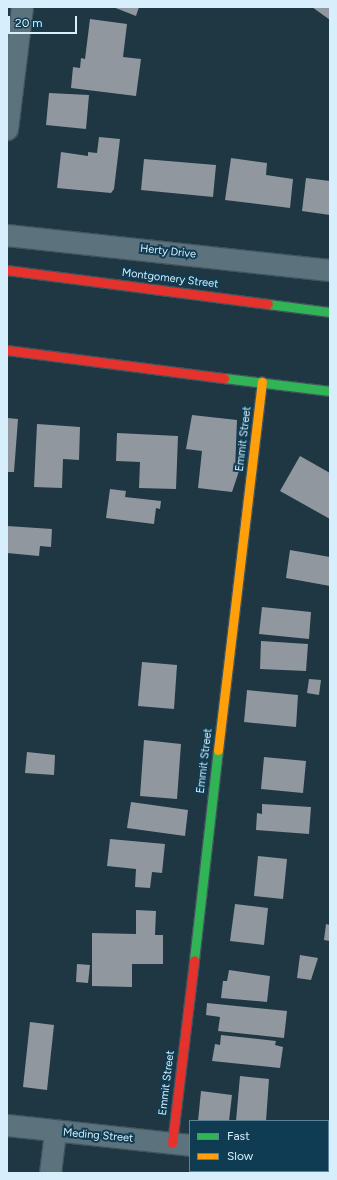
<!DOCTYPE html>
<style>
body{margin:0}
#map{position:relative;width:337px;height:1180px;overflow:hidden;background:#1e3743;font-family:Figtree,sans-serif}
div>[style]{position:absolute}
.building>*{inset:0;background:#91979e}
.roads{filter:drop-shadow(1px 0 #41545e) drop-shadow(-1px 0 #41545e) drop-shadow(0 1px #41545e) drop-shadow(0 -1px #41545e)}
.street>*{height:21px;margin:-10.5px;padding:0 10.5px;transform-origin:10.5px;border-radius:10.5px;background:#5c727d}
.fast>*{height:9px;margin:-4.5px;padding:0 4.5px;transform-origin:4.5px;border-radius:4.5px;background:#30b455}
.slow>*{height:9px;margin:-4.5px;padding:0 4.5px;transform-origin:4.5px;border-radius:4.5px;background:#ff9f0a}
.jam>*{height:9px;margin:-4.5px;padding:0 4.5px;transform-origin:4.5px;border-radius:4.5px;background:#e5322d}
span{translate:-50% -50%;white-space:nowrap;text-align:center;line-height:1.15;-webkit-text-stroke:4px #0f3c52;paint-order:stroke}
.street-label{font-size:11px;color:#d7eefc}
.frame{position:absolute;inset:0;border:8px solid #d7eefc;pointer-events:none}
.legend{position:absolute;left:189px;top:1120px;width:140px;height:52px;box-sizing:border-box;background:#0f3c52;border:1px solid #5f8396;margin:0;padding:5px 7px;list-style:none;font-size:12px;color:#d7eefc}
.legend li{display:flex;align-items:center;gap:8px;height:20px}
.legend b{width:20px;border:1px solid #5f8396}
.scale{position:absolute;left:8px;top:16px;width:69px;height:18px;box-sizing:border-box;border:2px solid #d7eefc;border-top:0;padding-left:5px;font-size:12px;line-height:14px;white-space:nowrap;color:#d7eefc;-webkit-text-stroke:3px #0f3c52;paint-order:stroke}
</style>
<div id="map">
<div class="building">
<div style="clip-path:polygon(113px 7px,139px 7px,136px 16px)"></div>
<div style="clip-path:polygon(312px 7px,330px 7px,330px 20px)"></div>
<div style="clip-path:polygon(90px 19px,127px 24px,123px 57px,141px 59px,136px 96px,71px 88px,73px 67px,80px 68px,81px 58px,85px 59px)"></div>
<div style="clip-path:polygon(49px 93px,89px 95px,86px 129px,46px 125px)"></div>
<div style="clip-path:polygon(99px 137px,120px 139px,114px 189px,111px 193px,57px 188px,61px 152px,88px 156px,88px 152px,97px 153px)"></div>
<div style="clip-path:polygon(231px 158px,267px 163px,266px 175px,293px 179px,290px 208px,225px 200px)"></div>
<div style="clip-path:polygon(144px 159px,216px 165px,213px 197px,141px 190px)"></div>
<div style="clip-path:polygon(306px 178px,330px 181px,330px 215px,302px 211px)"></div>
<div style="clip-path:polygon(192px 415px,237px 420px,235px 471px,239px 471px,232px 492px,198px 488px,202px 451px,186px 449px)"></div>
<div style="clip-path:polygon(7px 418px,18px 419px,14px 472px,7px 472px)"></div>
<div style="clip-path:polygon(37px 424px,80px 427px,79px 460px,63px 459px,62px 488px,34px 487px)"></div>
<div style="clip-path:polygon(117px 433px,178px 436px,176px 489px,139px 488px,140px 462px,116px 461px)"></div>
<div style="clip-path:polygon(300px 456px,330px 473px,330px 519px,280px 491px)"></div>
<div style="clip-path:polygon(110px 489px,126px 491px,125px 497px,161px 501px,160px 509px,156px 508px,154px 524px,106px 518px)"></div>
<div style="clip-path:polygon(7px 526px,52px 529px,51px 547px,40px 546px,39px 556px,7px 553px)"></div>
<div style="clip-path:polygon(290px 550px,330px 557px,330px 586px,286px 578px)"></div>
<div style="clip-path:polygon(262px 607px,311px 612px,309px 639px,259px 634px)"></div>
<div style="clip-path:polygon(261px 641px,308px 644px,306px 671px,260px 669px)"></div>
<div style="clip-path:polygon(142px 662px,177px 665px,174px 709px,138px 706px)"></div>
<div style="clip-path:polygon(309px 679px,321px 680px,319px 695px,307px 693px)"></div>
<div style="clip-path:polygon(247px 690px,298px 695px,296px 727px,244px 722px)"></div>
<div style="clip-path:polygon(144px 740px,181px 744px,177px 799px,140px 796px)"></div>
<div style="clip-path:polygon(27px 752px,55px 755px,54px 775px,25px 773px)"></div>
<div style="clip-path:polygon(264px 757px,306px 761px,303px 793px,261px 789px)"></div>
<div style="clip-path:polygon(131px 802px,188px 810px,185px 836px,127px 828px)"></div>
<div style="clip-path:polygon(262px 804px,311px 807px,309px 834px,256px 830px,257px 813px,262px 814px)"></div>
<div style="clip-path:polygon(110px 839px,165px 844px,162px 873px,152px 872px,150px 888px,135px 887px,136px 869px,107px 866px)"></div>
<div style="clip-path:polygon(258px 856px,287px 859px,283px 899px,254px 896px)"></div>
<div style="clip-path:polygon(235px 904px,268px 908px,264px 945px,230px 941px)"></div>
<div style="clip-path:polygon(136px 910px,156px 911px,155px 935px,163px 935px,163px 964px,132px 964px,132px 987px,92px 986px,92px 933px,136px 934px)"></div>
<div style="clip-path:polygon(326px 924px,330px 925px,330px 941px,324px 940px)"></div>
<div style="clip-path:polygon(300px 955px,318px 958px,311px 980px,297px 978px)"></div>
<div style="clip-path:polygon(77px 964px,90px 965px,88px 983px,76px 982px)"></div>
<div style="clip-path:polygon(229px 970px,270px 976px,267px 1002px,221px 998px,223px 981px,227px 981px)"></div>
<div style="clip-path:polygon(207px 1003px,287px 1011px,284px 1038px,218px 1031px,220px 1017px,206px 1015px)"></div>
<div style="clip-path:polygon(30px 1022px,54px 1025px,47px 1090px,23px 1087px)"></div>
<div style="clip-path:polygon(221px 1035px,276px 1041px,275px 1045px,283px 1047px,280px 1068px,212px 1061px,215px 1044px,220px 1045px)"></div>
<div style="clip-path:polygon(240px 1076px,269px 1079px,266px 1121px,236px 1121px)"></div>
<div style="clip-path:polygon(201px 1091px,232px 1095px,229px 1121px,198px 1121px)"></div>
</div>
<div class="roads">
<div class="street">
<div style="left:7px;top:129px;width:123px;rotate:-83deg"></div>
<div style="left:7px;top:235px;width:325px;rotate:6.2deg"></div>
<div style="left:7px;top:1125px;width:184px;rotate:6.2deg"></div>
<div style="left:328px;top:1162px;width:2px"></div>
<div style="left:50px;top:1173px;width:41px;rotate:-83deg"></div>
</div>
<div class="fast">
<div style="left:268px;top:304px;width:63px;rotate:7.4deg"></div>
<div style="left:224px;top:378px;width:107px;rotate:7deg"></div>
<div style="left:194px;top:960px;width:211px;rotate:-83.5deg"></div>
</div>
<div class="slow">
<div style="left:218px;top:750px;width:371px;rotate:-83.2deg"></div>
</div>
<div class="jam">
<div style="left:7px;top:270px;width:263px;rotate:7.4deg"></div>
<div style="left:7px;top:350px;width:219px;rotate:7.4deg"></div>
<div style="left:172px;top:1143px;width:184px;rotate:-83.1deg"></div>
</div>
</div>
<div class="street-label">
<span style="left:168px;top:252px;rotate:6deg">Herty Drive</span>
<span style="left:170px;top:279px;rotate:7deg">Montgomery Street</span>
<span style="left:244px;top:439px;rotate:-83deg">Emmit Street</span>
<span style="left:205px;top:761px;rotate:-83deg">Emmit Street</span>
<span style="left:167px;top:1083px;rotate:-83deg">Emmit Street</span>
<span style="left:98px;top:1136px;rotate:5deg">Meding Street</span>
</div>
<div class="frame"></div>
<ul class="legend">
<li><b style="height:5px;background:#30b455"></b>Fast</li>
<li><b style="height:5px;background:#ff9f0a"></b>Slow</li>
</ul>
<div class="scale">20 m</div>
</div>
